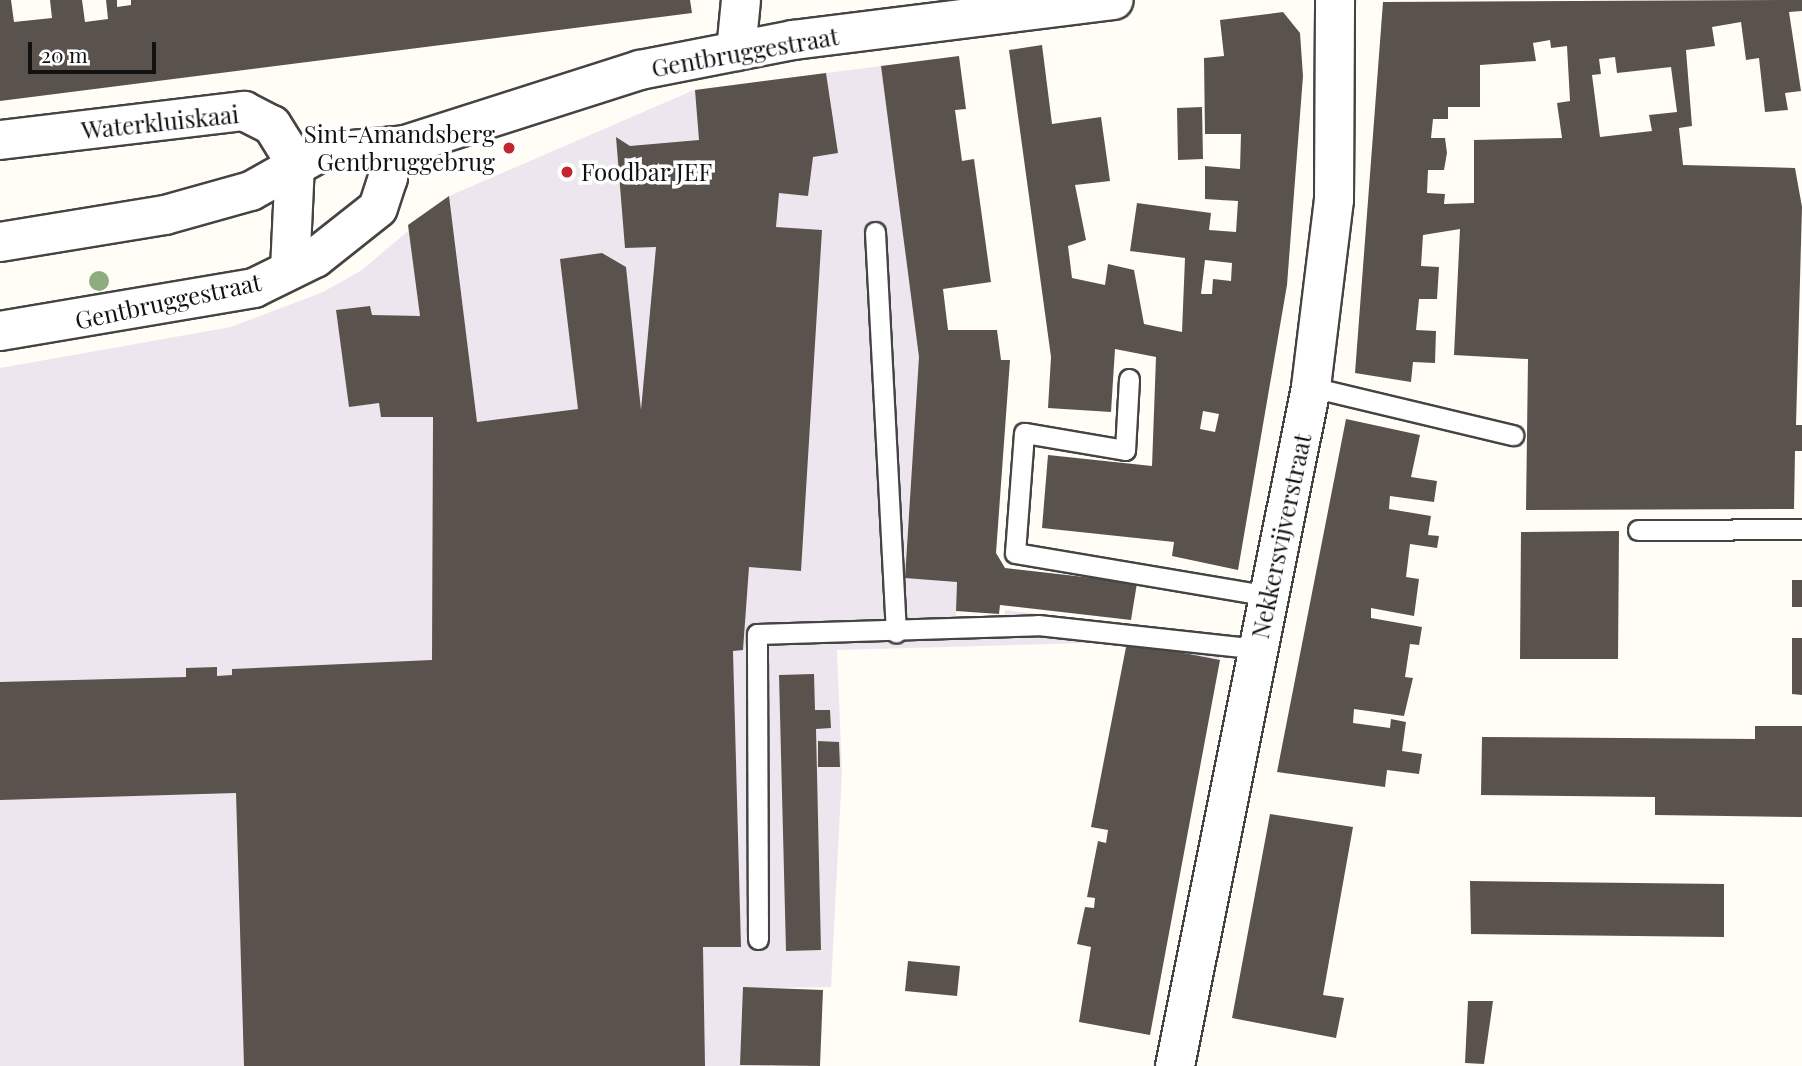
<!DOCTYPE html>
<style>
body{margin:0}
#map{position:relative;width:1802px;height:1066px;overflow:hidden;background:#fffdf5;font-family:"Playfair Display",serif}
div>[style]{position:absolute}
.industrial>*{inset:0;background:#eee6ef}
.building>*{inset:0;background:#5a524d}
.roads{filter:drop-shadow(2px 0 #444) drop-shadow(-2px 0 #444) drop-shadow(0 2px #444) drop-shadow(0 -2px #444)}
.service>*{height:19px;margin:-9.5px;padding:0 9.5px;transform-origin:9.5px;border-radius:9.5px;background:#fff}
.minor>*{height:38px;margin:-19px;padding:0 19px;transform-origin:19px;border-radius:19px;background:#fff}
.tertiary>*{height:38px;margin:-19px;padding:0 19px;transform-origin:19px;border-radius:19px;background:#fff}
.trees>*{width:20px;height:20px;margin:-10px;border-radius:50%;background:#8dad7f}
.dots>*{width:19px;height:19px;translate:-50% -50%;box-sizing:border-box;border:4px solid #fff;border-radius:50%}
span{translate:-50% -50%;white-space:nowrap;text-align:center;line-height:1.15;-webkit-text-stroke:7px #fff;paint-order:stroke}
.street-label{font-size:24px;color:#111}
.poi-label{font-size:24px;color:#111}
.right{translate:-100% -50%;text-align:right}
.left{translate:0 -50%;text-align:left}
.scale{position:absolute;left:28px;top:42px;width:128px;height:32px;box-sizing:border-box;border:4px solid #111;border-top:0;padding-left:9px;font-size:21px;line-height:24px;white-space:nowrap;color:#111;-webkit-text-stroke:5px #fff;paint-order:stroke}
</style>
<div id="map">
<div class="industrial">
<div style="clip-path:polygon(881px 66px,957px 582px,956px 616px,1004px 619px,1005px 610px,1225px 635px,1220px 660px,1127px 642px,837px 650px,842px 772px,831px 987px,773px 988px,770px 1066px,0 1066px,0 368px,231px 327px,323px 292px,362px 270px,449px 196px,694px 90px)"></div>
</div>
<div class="building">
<div style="clip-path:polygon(0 0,11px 0,14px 22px,52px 18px,50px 0,82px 0,85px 22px,108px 19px,106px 0,117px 0,117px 7px,131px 5px,131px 0,690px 0,692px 13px,0 101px)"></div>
<div style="clip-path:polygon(evenodd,1802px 0,1802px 11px,1789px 12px,1801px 91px,1785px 93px,1788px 110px,1765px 112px,1759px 58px,1746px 60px,1741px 22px,1712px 27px,1715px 46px,1686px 50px,1692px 126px,1679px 128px,1683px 165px,1795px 168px,1802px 207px,1796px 425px,1802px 425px,1802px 451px,1795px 451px,1794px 509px,1526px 510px,1528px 359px,1454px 355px,1460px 229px,1423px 235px,1421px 266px,1439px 267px,1437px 299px,1419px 299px,1416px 330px,1436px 331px,1435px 363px,1413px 362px,1411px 382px,1355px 373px,1383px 2px,1802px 0,1550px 40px,1551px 48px,1567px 46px,1570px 101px,1557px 103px,1562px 138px,1474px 140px,1474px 203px,1444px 204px,1445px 194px,1427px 193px,1428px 170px,1444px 170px,1447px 153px,1445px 138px,1431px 138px,1433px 119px,1448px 119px,1448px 107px,1480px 107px,1480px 65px,1536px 61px,1533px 43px,1550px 40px,1802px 0,1615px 57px,1617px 73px,1671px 67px,1677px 112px,1649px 115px,1652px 131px,1600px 137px,1592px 75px,1601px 74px,1599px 59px,1615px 57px)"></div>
<div style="clip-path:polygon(evenodd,1283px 12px,1300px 33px,1303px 76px,1287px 285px,1238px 570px,1172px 556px,1174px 542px,1042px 528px,1048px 455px,1152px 466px,1156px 357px,1115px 349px,1111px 412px,1048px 408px,1051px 357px,1009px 50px,1042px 45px,1052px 124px,1101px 117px,1110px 181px,1075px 185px,1086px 240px,1068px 246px,1072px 278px,1105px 285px,1108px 264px,1134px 270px,1144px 324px,1182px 332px,1185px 258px,1130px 251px,1137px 203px,1211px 213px,1209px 230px,1236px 232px,1238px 201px,1205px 199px,1205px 166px,1240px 169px,1241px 134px,1205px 134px,1204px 58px,1224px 56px,1220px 20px,1283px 12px,1205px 260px,1232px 263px,1231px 281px,1213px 279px,1212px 294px,1201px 294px,1205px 260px,1283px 12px,1203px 411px,1219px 414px,1215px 432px,1200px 429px,1203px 411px)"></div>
<div style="clip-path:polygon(959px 56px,966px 109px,955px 110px,962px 161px,974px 159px,991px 282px,943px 289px,948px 330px,997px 330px,1001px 360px,1010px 360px,996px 553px,1005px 568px,1137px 583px,1131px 620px,1000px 605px,999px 614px,956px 611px,957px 582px,905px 578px,919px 357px,881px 66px)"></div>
<div style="clip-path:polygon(826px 73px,838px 153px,813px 157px,808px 196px,779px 193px,776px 227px,822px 230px,801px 571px,749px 567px,743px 650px,733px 651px,741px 947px,703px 947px,705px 1066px,244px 1066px,236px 793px,0 800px,0 682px,186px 677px,186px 668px,217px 667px,217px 676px,232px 675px,232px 669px,432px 660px,433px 417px,381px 417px,379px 403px,349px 407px,336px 310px,370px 306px,372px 315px,420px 316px,408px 225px,449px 196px,477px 422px,578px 409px,560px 259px,602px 253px,626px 267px,641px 410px,656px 247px,625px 248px,616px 137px,630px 146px,699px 140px,695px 90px)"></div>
<div style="clip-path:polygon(1202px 107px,1203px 159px,1178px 160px,1177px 108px)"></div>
<div style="clip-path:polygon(1346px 419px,1420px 435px,1411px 477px,1437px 481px,1434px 502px,1390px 496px,1389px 509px,1431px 516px,1428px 535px,1439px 536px,1437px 548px,1410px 544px,1406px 577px,1419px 579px,1414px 616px,1371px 608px,1371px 618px,1422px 627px,1419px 645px,1410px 644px,1405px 677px,1413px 678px,1404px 716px,1354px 709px,1353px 723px,1390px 728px,1391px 719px,1406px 722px,1402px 751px,1422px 754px,1419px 774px,1387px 770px,1385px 787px,1277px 772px)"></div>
<div style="clip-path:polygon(1619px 531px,1618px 659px,1520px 659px,1521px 532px)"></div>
<div style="clip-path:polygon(1792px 580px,1802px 580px,1802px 607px,1792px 607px)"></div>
<div style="clip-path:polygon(1792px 638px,1802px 638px,1802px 695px,1792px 694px)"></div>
<div style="clip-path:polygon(1127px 642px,1220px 660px,1150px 1035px,1079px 1022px,1091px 947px,1077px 944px,1085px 907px,1094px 908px,1095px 898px,1087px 897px,1098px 841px,1106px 843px,1108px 830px,1091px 827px)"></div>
<div style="clip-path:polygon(814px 674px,815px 710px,830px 710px,831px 728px,816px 729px,821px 950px,786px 951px,779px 675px)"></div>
<div style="clip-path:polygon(1755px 726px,1802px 726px,1802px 817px,1655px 815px,1655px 797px,1481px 795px,1482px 737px,1755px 739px)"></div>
<div style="clip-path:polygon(818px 741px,839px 742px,840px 767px,818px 767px)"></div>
<div style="clip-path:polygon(1270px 814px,1353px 827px,1323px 995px,1344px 998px,1336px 1038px,1232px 1018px)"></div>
<div style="clip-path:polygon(1470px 881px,1724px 884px,1724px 937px,1471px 934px)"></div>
<div style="clip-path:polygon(908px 961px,960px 966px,957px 996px,905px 991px)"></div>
<div style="clip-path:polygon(743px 987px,823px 990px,820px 1066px,740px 1065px)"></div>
<div style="clip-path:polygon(1468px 1001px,1493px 1001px,1484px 1064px,1465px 1063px)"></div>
</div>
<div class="roads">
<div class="service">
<div style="left:875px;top:232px;width:401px;rotate:87deg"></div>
<div style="left:1129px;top:379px;width:71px;rotate:93.2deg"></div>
<div style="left:1125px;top:450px;width:102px;rotate:-170.4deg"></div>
<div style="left:1024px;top:433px;width:120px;rotate:94.3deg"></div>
<div style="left:1015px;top:553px;width:257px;rotate:9.6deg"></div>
<div style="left:1311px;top:387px;width:208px;rotate:13.4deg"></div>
<div style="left:1638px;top:530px;width:164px;rotate:-0.3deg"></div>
<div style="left:758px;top:939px;width:305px;rotate:-90.2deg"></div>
<div style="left:757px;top:634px;width:281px;rotate:-1.8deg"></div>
<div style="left:1038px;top:625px;width:221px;rotate:6.2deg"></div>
</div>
<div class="minor">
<div style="left:736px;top:51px;width:51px;rotate:-84.4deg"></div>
<div style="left:1175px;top:1066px;width:692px;rotate:-78.67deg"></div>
<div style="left:1311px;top:387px;width:188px;rotate:-83deg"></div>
<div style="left:1334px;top:200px;width:200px;rotate:-89.7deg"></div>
</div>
<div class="tertiary">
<div style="left:0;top:140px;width:246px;rotate:-6.8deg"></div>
<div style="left:244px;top:111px;width:31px;rotate:27deg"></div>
<div style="left:272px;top:125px;width:44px;rotate:58.1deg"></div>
<div style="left:0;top:242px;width:167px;rotate:-9.3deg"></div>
<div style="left:165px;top:215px;width:89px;rotate:-15.6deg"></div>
<div style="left:251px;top:191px;width:78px;rotate:-29.2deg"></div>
<div style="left:319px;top:153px;width:86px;rotate:-5.3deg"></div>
<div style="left:405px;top:145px;width:247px;rotate:-17.7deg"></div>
<div style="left:640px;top:70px;width:156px;rotate:-11.1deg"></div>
<div style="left:793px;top:40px;width:323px;rotate:-7.1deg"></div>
<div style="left:290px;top:270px;width:108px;rotate:-87.3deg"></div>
<div style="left:0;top:331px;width:258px;rotate:-9.6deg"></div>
<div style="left:254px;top:288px;width:68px;rotate:-26.2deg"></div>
<div style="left:315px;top:258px;width:80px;rotate:-38.4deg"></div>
<div style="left:378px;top:208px;width:32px;rotate:-72deg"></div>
<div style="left:388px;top:178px;width:31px;rotate:-92deg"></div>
</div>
</div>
<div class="trees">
<div style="left:99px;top:281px"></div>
</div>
<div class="dots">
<div style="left:509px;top:148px;background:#c4262e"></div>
<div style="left:567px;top:172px;background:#c4262e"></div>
</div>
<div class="street-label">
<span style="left:745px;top:52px;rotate:-10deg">Gentbruggestraat</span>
<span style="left:160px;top:122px;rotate:-6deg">Waterkluiskaai</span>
<span style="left:168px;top:301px;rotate:-12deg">Gentbruggestraat</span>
<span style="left:1281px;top:536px;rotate:-78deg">Nekkersvijverstraat</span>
</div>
<div class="poi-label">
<span class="right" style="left:495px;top:148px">Sint-Amandsberg<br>Gentbruggebrug</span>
<span class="left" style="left:581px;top:172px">Foodbar JEF</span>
</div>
<div class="scale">20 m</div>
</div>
